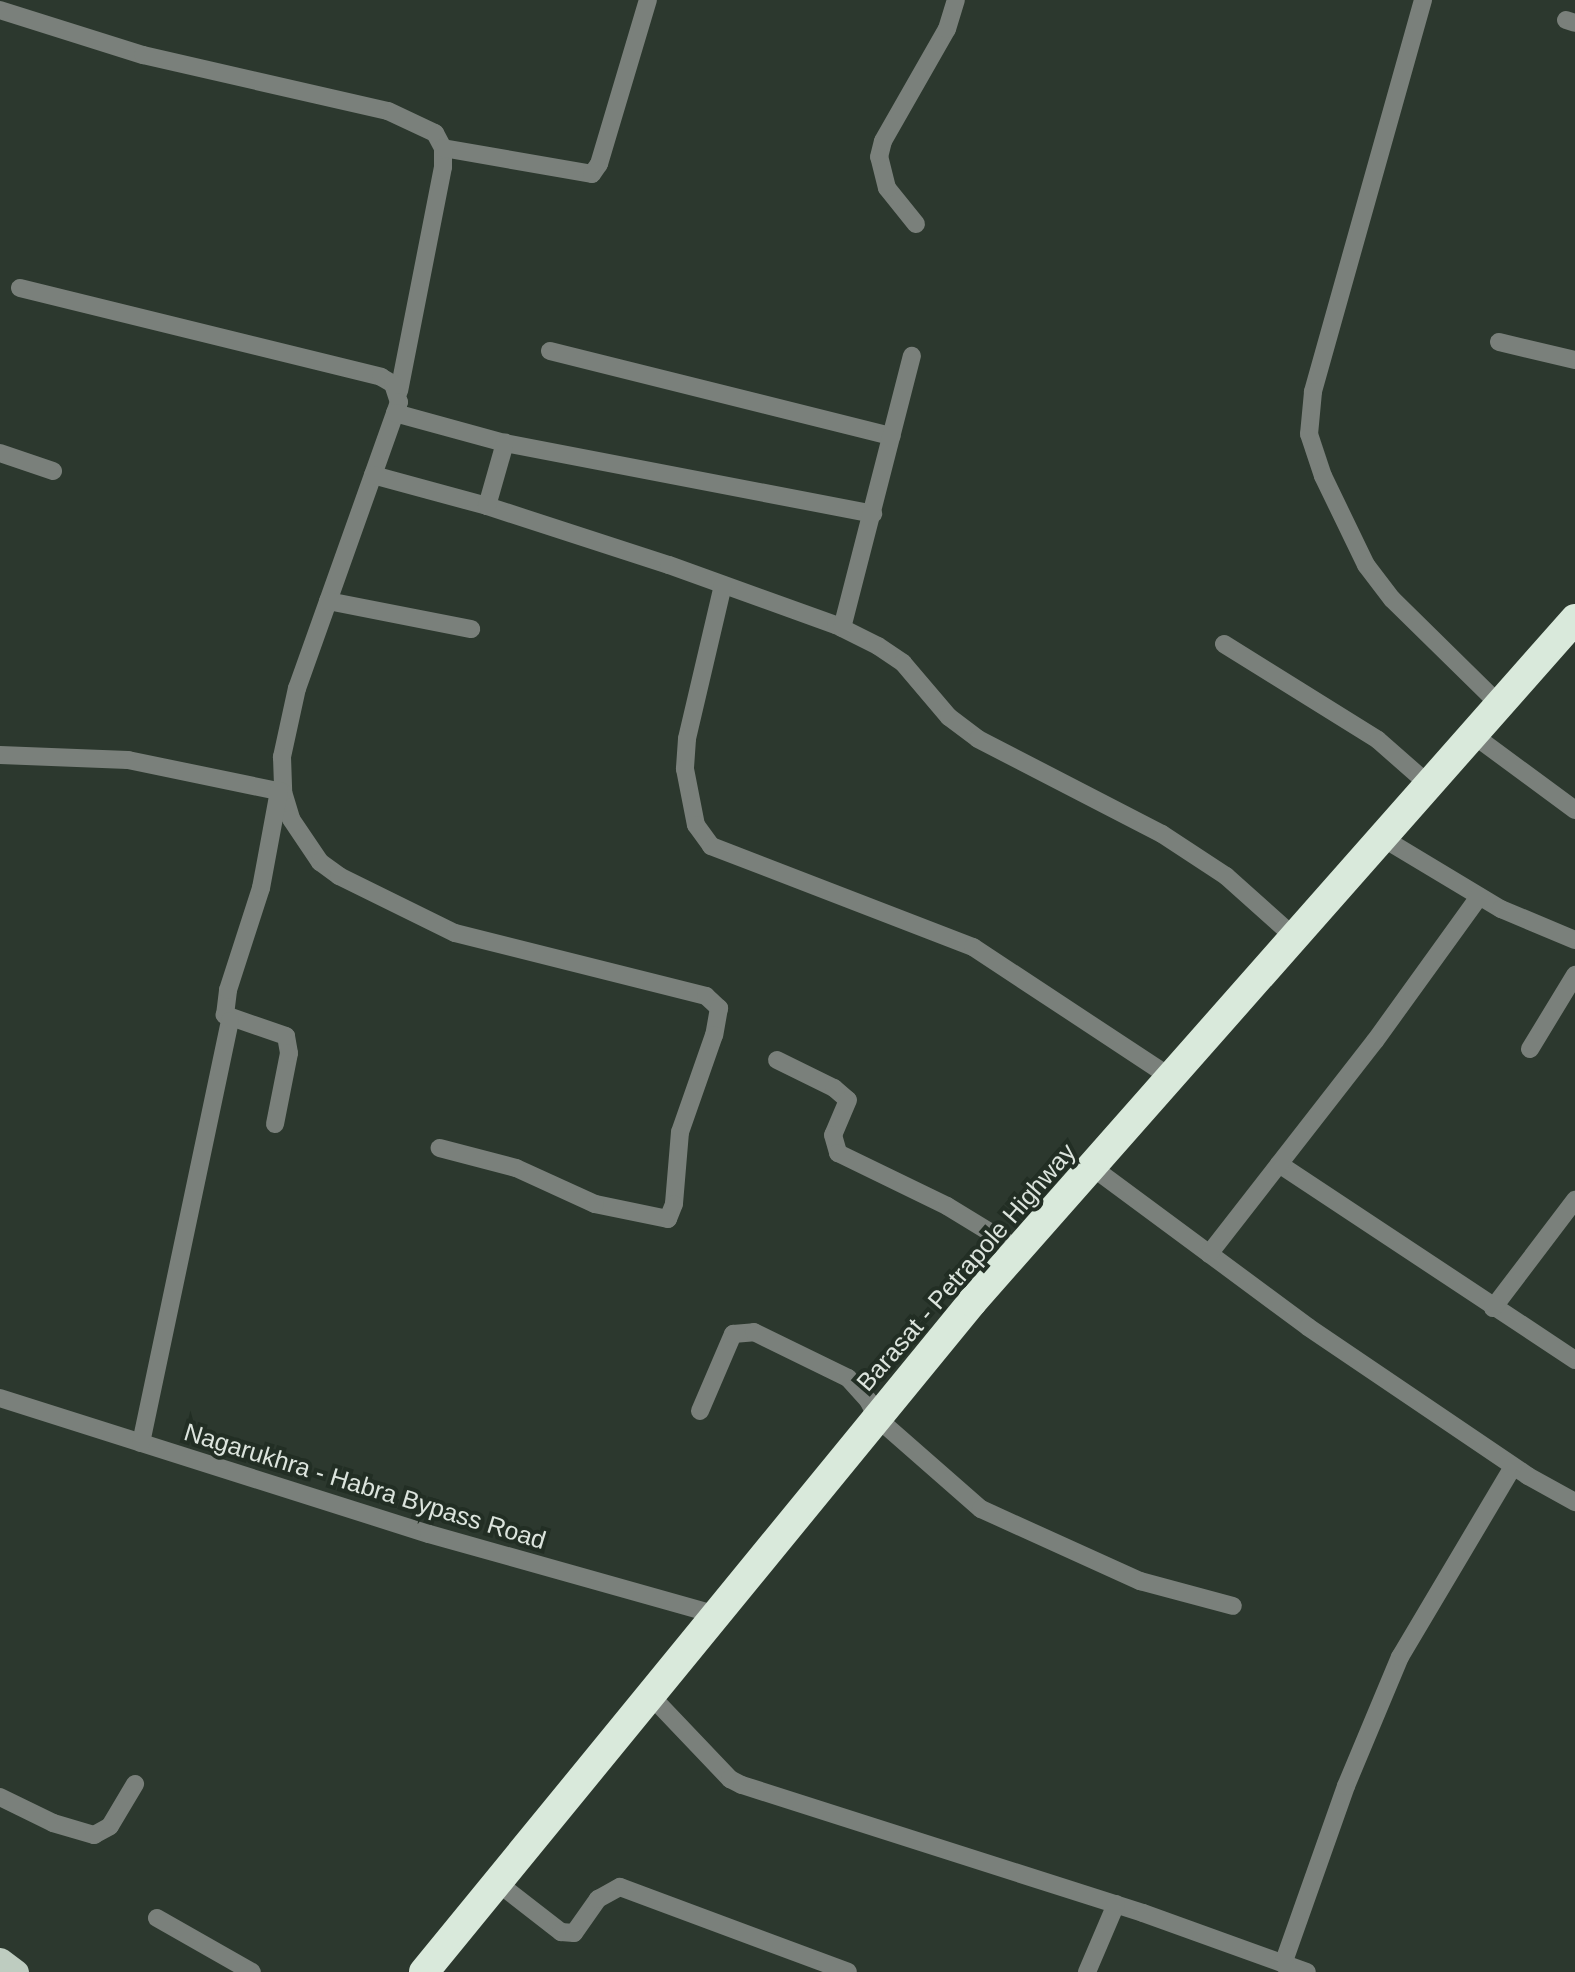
<!DOCTYPE html>
<style>
body{margin:0}
#map{position:relative;width:1575px;height:1972px;overflow:hidden;background:#2c382e;font-family:Helvetica,sans-serif}
div>[style]{position:absolute}
.street>*{height:18px;margin:-9px;padding:0 9px;transform-origin:9px;border-radius:9px;background:#7a807b}
.primary>*{height:25px;margin:-12.5px;padding:0 12.5px;transform-origin:12.5px;border-radius:12.5px;background:#beccc0}
.highway>*{height:30px;margin:-15px;padding:0 15px;transform-origin:15px;border-radius:15px;background:#d9e9db}
span{translate:-50% -50%;white-space:nowrap;text-align:center;line-height:1.15;-webkit-text-stroke:8px #222e24;paint-order:stroke}
.street-label{font-size:25px;color:#dce4dd}
</style>
<div id="map">
<div class="street">
<div style="left:1423px;top:0;width:407px;rotate:105.7deg"></div>
<div style="left:1313px;top:392px;width:42px;rotate:95.4deg"></div>
<div style="left:1309px;top:434px;width:44px;rotate:71.6deg"></div>
<div style="left:1323px;top:476px;width:99px;rotate:64.2deg"></div>
<div style="left:1366px;top:565px;width:43px;rotate:52.6deg"></div>
<div style="left:1392px;top:599px;width:150px;rotate:44.5deg"></div>
<div style="left:0;top:10px;width:150px;rotate:17.5deg"></div>
<div style="left:143px;top:55px;width:251px;rotate:12.9deg"></div>
<div style="left:388px;top:111px;width:52px;rotate:25.1deg"></div>
<div style="left:435px;top:133px;width:17px;rotate:62deg"></div>
<div style="left:443px;top:148px;width:19px;rotate:90deg"></div>
<div style="left:443px;top:167px;width:228px;rotate:101.1deg"></div>
<div style="left:1566px;top:20px;width:9px;rotate:18deg"></div>
<div style="left:443px;top:148px;width:151px;rotate:9.9deg"></div>
<div style="left:592px;top:174px;width:12px;rotate:-55deg"></div>
<div style="left:599px;top:164px;width:171px;rotate:-73.4deg"></div>
<div style="left:916px;top:224px;width:46px;rotate:-128.9deg"></div>
<div style="left:887px;top:188px;width:32px;rotate:-104deg"></div>
<div style="left:879px;top:157px;width:16px;rotate:-76deg"></div>
<div style="left:883px;top:141px;width:129px;rotate:-60.3deg"></div>
<div style="left:947px;top:29px;width:30px;rotate:-73deg"></div>
<div style="left:20px;top:288px;width:372px;rotate:13.8deg"></div>
<div style="left:381px;top:377px;width:14px;rotate:30deg"></div>
<div style="left:393px;top:384px;width:19px;rotate:72deg"></div>
<div style="left:399px;top:402px;width:304px;rotate:109.6deg"></div>
<div style="left:297px;top:688px;width:71px;rotate:102.3deg"></div>
<div style="left:282px;top:757px;width:35px;rotate:88deg"></div>
<div style="left:283px;top:792px;width:28px;rotate:73deg"></div>
<div style="left:291px;top:819px;width:52px;rotate:56deg"></div>
<div style="left:320px;top:862px;width:24px;rotate:36deg"></div>
<div style="left:339px;top:876px;width:129px;rotate:26.2deg"></div>
<div style="left:455px;top:933px;width:259px;rotate:14.1deg"></div>
<div style="left:706px;top:996px;width:18px;rotate:43deg"></div>
<div style="left:719px;top:1008px;width:27px;rotate:100deg"></div>
<div style="left:714px;top:1035px;width:103px;rotate:109.3deg"></div>
<div style="left:680px;top:1132px;width:72px;rotate:94.8deg"></div>
<div style="left:674px;top:1204px;width:16px;rotate:112deg"></div>
<div style="left:668px;top:1219px;width:75px;rotate:-168.4deg"></div>
<div style="left:595px;top:1204px;width:87px;rotate:-155.5deg"></div>
<div style="left:516px;top:1168px;width:79px;rotate:-165.3deg"></div>
<div style="left:1499px;top:342px;width:78px;rotate:13.3deg"></div>
<div style="left:550px;top:351px;width:352px;rotate:14deg"></div>
<div style="left:395px;top:413px;width:114px;rotate:15.3deg"></div>
<div style="left:505px;top:443px;width:375px;rotate:10.9deg"></div>
<div style="left:0;top:453px;width:56px;rotate:18.8deg"></div>
<div style="left:373px;top:475px;width:118px;rotate:15.2deg"></div>
<div style="left:487px;top:506px;width:191px;rotate:18deg"></div>
<div style="left:669px;top:565px;width:177px;rotate:19.8deg"></div>
<div style="left:836px;top:625px;width:47px;rotate:26.6deg"></div>
<div style="left:878px;top:646px;width:30px;rotate:34deg"></div>
<div style="left:903px;top:663px;width:71px;rotate:49.6deg"></div>
<div style="left:949px;top:717px;width:36px;rotate:37deg"></div>
<div style="left:978px;top:739px;width:207px;rotate:27.3deg"></div>
<div style="left:1162px;top:834px;width:77px;rotate:33.3deg"></div>
<div style="left:1226px;top:876px;width:90px;rotate:41.8deg"></div>
<div style="left:487px;top:506px;width:66px;rotate:-74.1deg"></div>
<div style="left:723px;top:585px;width:158px;rotate:103.2deg"></div>
<div style="left:687px;top:739px;width:30px;rotate:94deg"></div>
<div style="left:685px;top:769px;width:57px;rotate:78.9deg"></div>
<div style="left:696px;top:825px;width:26px;rotate:54deg"></div>
<div style="left:711px;top:846px;width:281px;rotate:21.1deg"></div>
<div style="left:973px;top:947px;width:235px;rotate:33.4deg"></div>
<div style="left:328px;top:601px;width:146px;rotate:11.1deg"></div>
<div style="left:842px;top:628px;width:281px;rotate:-75.6deg"></div>
<div style="left:1224px;top:644px;width:181px;rotate:31.9deg"></div>
<div style="left:1378px;top:740px;width:67px;rotate:41.3deg"></div>
<div style="left:1472px;top:734px;width:128px;rotate:36.4deg"></div>
<div style="left:0;top:755px;width:128px;rotate:2.2deg"></div>
<div style="left:128px;top:760px;width:158px;rotate:11.7deg"></div>
<div style="left:1381px;top:837px;width:140px;rotate:31deg"></div>
<div style="left:1501px;top:909px;width:80px;rotate:22.7deg"></div>
<div style="left:1530px;top:1049px;width:87px;rotate:-58.7deg"></div>
<div style="left:777px;top:1060px;width:64px;rotate:26.2deg"></div>
<div style="left:834px;top:1088px;width:18px;rotate:41deg"></div>
<div style="left:848px;top:1100px;width:38px;rotate:113deg"></div>
<div style="left:833px;top:1135px;width:19px;rotate:74deg"></div>
<div style="left:838px;top:1153px;width:121px;rotate:25.9deg"></div>
<div style="left:947px;top:1206px;width:84px;rotate:31.4deg"></div>
<div style="left:275px;top:1124px;width:72px;rotate:-78.8deg"></div>
<div style="left:289px;top:1053px;width:17px;rotate:-100deg"></div>
<div style="left:286px;top:1036px;width:65px;rotate:-161deg"></div>
<div style="left:225px;top:1015px;width:25px;rotate:-83deg"></div>
<div style="left:228px;top:990px;width:107px;rotate:-72.1deg"></div>
<div style="left:261px;top:888px;width:99px;rotate:-79.5deg"></div>
<div style="left:1279px;top:1164px;width:355px;rotate:33.5deg"></div>
<div style="left:1092px;top:1167px;width:269px;rotate:36.5deg"></div>
<div style="left:1308px;top:1327px;width:266px;rotate:34.1deg"></div>
<div style="left:1528px;top:1476px;width:54px;rotate:29deg"></div>
<div style="left:1209px;top:1254px;width:270px;rotate:-52.1deg"></div>
<div style="left:1375px;top:1041px;width:178px;rotate:-54.2deg"></div>
<div style="left:1493px;top:1308px;width:136px;rotate:-52.8deg"></div>
<div style="left:0;top:1398px;width:450px;rotate:17.6deg"></div>
<div style="left:429px;top:1534px;width:299px;rotate:15.7deg"></div>
<div style="left:700px;top:1411px;width:84px;rotate:-66.8deg"></div>
<div style="left:733px;top:1334px;width:21px;rotate:-5deg"></div>
<div style="left:754px;top:1332px;width:105px;rotate:26.1deg"></div>
<div style="left:848px;top:1378px;width:30px;rotate:48deg"></div>
<div style="left:868px;top:1400px;width:20px;rotate:63deg"></div>
<div style="left:877px;top:1418px;width:138px;rotate:41.2deg"></div>
<div style="left:981px;top:1509px;width:175px;rotate:24.4deg"></div>
<div style="left:1140px;top:1581px;width:96px;rotate:15deg"></div>
<div style="left:141px;top:1443px;width:431px;rotate:-78.1deg"></div>
<div style="left:651px;top:1696px;width:115px;rotate:46.4deg"></div>
<div style="left:730px;top:1779px;width:13px;rotate:27deg"></div>
<div style="left:742px;top:1785px;width:421px;rotate:17.7deg"></div>
<div style="left:1143px;top:1913px;width:174px;rotate:19.8deg"></div>
<div style="left:0;top:1797px;width:59px;rotate:26.1deg"></div>
<div style="left:53px;top:1823px;width:43px;rotate:16.3deg"></div>
<div style="left:94px;top:1835px;width:18px;rotate:-29deg"></div>
<div style="left:110px;top:1826px;width:49px;rotate:-59.2deg"></div>
<div style="left:498px;top:1883px;width:80px;rotate:37.9deg"></div>
<div style="left:561px;top:1932px;width:13px;rotate:4deg"></div>
<div style="left:574px;top:1933px;width:42px;rotate:-54.8deg"></div>
<div style="left:598px;top:1899px;width:25px;rotate:-29deg"></div>
<div style="left:620px;top:1887px;width:243px;rotate:20.4deg"></div>
<div style="left:157px;top:1918px;width:109px;rotate:29.6deg"></div>
<div style="left:1283px;top:1964px;width:189px;rotate:-70.5deg"></div>
<div style="left:1346px;top:1786px;width:140px;rotate:-67.3deg"></div>
<div style="left:1400px;top:1657px;width:221px;rotate:-59.3deg"></div>
<div style="left:1087px;top:1972px;width:74px;rotate:-66.9deg"></div>
</div>
<div class="primary">
<div style="left:0;top:1960px;width:20px;rotate:37deg"></div>
</div>
<div class="highway">
<div style="left:424px;top:1972px;width:866px;rotate:-50.72deg"></div>
<div style="left:972px;top:1302px;width:911px;rotate:-48.56deg"></div>
</div>
<div class="street-label">
<span style="left:966px;top:1267px;rotate:-49deg">Barasat - Petrapole Highway</span>
<span style="left:365px;top:1486px;rotate:17deg">Nagarukhra - Habra Bypass Road</span>
</div>
</div>
